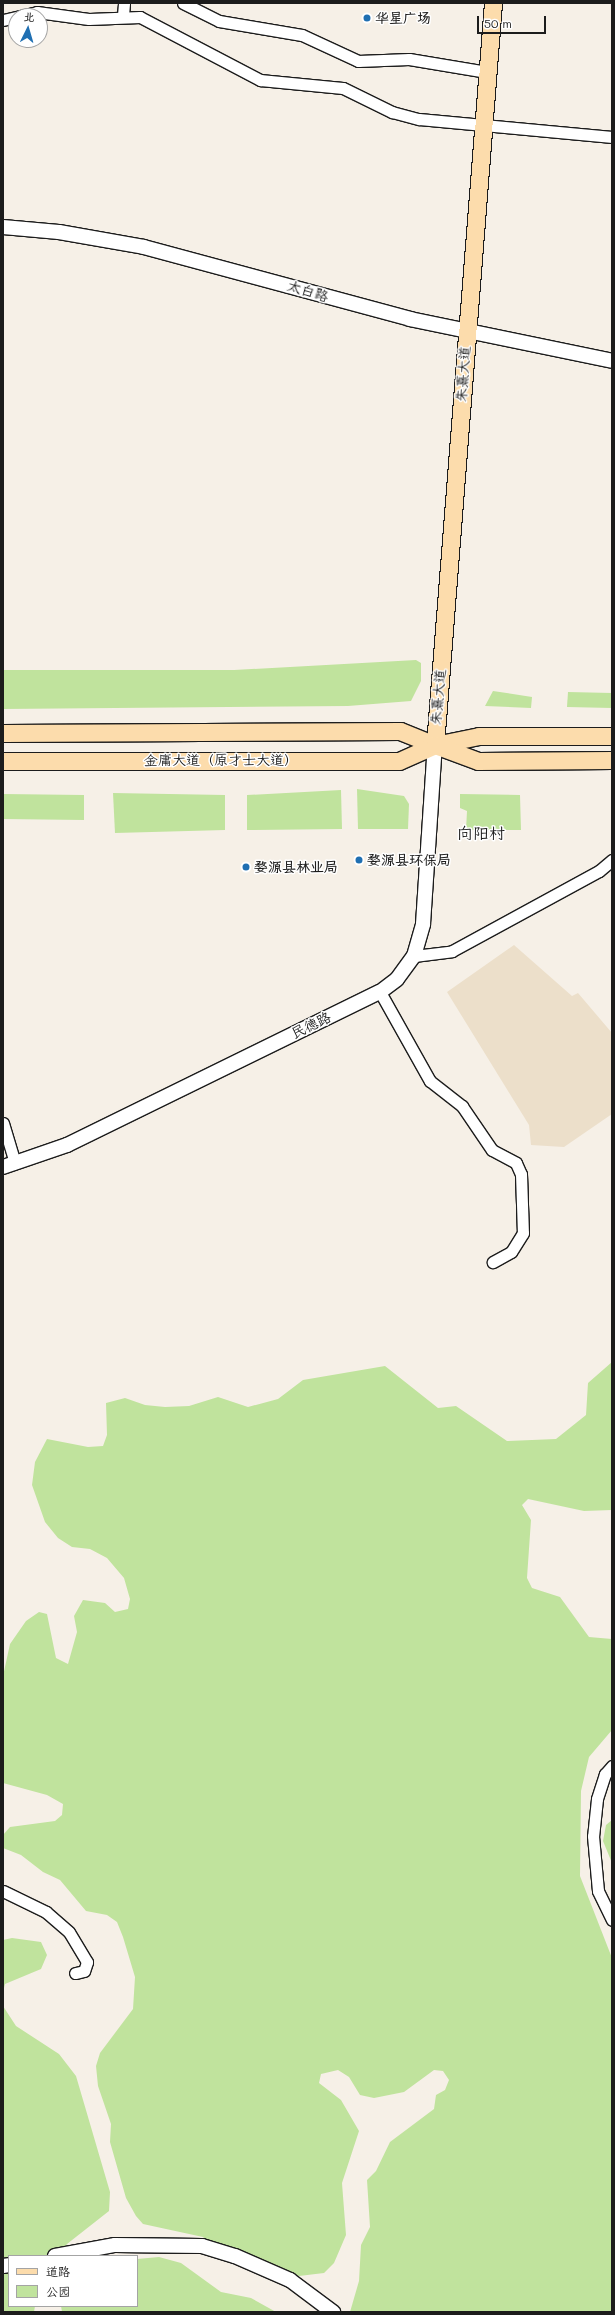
<!DOCTYPE html>
<meta charset="utf-8">
<style>
body{margin:0}
#map{position:relative;width:615px;height:2315px;overflow:hidden;background:#f6f0e7;font-family:Mali,"LXGW WenKai TC",sans-serif}
div>[style]{position:absolute}
.built>*{inset:0;background:#ecdfca}
.green>*{inset:0;background:#c0e39d}
.roads{filter:drop-shadow(1px 0 #1c1c1c) drop-shadow(-1px 0 #1c1c1c) drop-shadow(0 1px #1c1c1c) drop-shadow(0 -1px #1c1c1c)}
.minor>*{height:11px;margin:-5.5px;padding:0 5.5px;transform-origin:5.5px;border-radius:5.5px;background:#fff}
.tertiary>*{height:14px;margin:-7px;padding:0 7px;transform-origin:7px;border-radius:7px;background:#fff}
.primary>*{height:17px;margin:-8.5px;padding:0 8.5px;transform-origin:8.5px;border-radius:8.5px;background:#fcdcac}
.dots>*{width:11px;height:11px;translate:-50% -50%;box-sizing:border-box;border:2px solid #fff;border-radius:50%}
span{translate:-50% -50%;white-space:nowrap;text-align:center;line-height:1.15;-webkit-text-stroke:3px #fff;paint-order:stroke}
.poi-label{font-size:14px;color:#1c1c1c;font-weight:700}
.left{translate:0 -50%;text-align:left}
.street-label{font-size:14px;color:#1c1c1c}
.quarter-label{font-size:16px;color:#1c1c1c}
.frame{position:absolute;inset:0;border:4px solid #1c1c1c;pointer-events:none}
.legend{position:absolute;left:8px;top:2255px;width:130px;height:52px;box-sizing:border-box;background:#fff;border:1px solid #a4a4a4;margin:0;padding:5px 7px;list-style:none;font-size:12px;color:#1c1c1c}
.legend li{display:flex;align-items:center;gap:8px;height:20px}
.legend b{width:20px;border:1px solid #a4a4a4}
.north{position:absolute;left:8px;top:8px;width:40px;height:40px;box-sizing:border-box;background:#fff;border:1px solid #a4a4a4;border-radius:50%;rotate:5deg;font-size:11px;font-weight:700;line-height:16px;text-align:center;color:#1c1c1c}
.north::after{content:'';display:block;margin:auto;width:14px;height:18px;background:#1f6fb2;clip-path:polygon(50% 0,100% 100%,50% 72%,0 100%)}
.scale{position:absolute;left:477px;top:16px;width:69px;height:18px;box-sizing:border-box;border:2px solid #1c1c1c;border-top:0;padding-left:5px;font-size:12px;line-height:14px;white-space:nowrap;color:#1c1c1c;-webkit-text-stroke:3px #fff;paint-order:stroke}
</style>
<div id="map">
<div class="built">
<div style="clip-path:polygon(514px 945px,572px 996px,578px 993px,612px 1033px,612px 1114px,564px 1147px,531px 1145px,529px 1125px,447px 992px)"></div>
</div>
<div class="green">
<div style="clip-path:polygon(416px 660px,421px 663px,421px 681px,411px 701px,348px 706px,3px 709px,3px 670px,234px 670px)"></div>
<div style="clip-path:polygon(493px 691px,532px 697px,531px 708px,485px 706px)"></div>
<div style="clip-path:polygon(568px 692px,612px 693px,612px 708px,567px 707px)"></div>
<div style="clip-path:polygon(357px 789px,404px 796px,409px 804px,408px 829px,358px 829px)"></div>
<div style="clip-path:polygon(341px 790px,342px 829px,247px 830px,247px 795px)"></div>
<div style="clip-path:polygon(113px 793px,225px 795px,225px 830px,115px 833px)"></div>
<div style="clip-path:polygon(3px 794px,84px 795px,84px 820px,3px 819px)"></div>
<div style="clip-path:polygon(460px 794px,520px 795px,521px 830px,466px 830px,467px 811px,460px 808px)"></div>
<div style="clip-path:polygon(612px 1362px,612px 1510px,584px 1511px,528px 1499px,522px 1505px,531px 1520px,527px 1578px,532px 1588px,560px 1597px,589px 1637px,612px 1639px,612px 1730px,589px 1757px,581px 1791px,580px 1876px,612px 1958px,612px 2312px,350px 2312px,359px 2281px,361px 2245px,370px 2227px,367px 2180px,376px 2171px,390px 2142px,434px 2109px,436px 2095px,445px 2090px,449px 2080px,443px 2071px,434px 2070px,404px 2092px,374px 2098px,360px 2095px,349px 2077px,338px 2070px,321px 2074px,319px 2083px,341px 2100px,359px 2131px,342px 2183px,346px 2235px,334px 2263px,324px 2273px,299px 2276px,285px 2273px,215px 2249px,203px 2237px,143px 2224px,136px 2216px,126px 2198px,110px 2142px,111px 2124px,98px 2086px,96px 2066px,100px 2053px,133px 2009px,135px 1977px,123px 1937px,117px 1922px,107px 1915px,86px 1911px,60px 1880px,43px 1872px,21px 1855px,3px 1848px,3px 1835px,10px 1827px,55px 1821px,62px 1815px,63px 1804px,47px 1795px,3px 1783px,3px 1676px,10px 1644px,26px 1621px,39px 1612px,47px 1614px,56px 1658px,68px 1664px,77px 1632px,74px 1616px,83px 1600px,105px 1603px,115px 1612px,128px 1609px,130px 1599px,124px 1578px,107px 1558px,90px 1549px,72px 1547px,58px 1538px,45px 1522px,32px 1485px,35px 1462px,47px 1439px,88px 1447px,103px 1446px,107px 1435px,106px 1403px,125px 1398px,145px 1405px,165px 1407px,189px 1406px,218px 1397px,248px 1407px,278px 1399px,303px 1380px,385px 1366px,438px 1408px,456px 1406px,507px 1441px,556px 1439px,586px 1415px,588px 1383px)"></div>
<div style="clip-path:polygon(612px 1820px,612px 1863px,603px 1841px,606px 1825px)"></div>
<div style="clip-path:polygon(12px 1938px,41px 1942px,47px 1955px,41px 1969px,5px 1984px,3px 1992px,3px 1940px)"></div>
<div style="clip-path:polygon(3px 2006px,16px 2026px,59px 2054px,76px 2076px,110px 2192px,109px 2211px,67px 2244px,57px 2256px,9px 2256px,9px 2306px,35px 2306px,34px 2312px,3px 2312px)"></div>
<div style="clip-path:polygon(159px 2257px,181px 2263px,221px 2292px,251px 2298px,276px 2312px,62px 2312px,61px 2306px,137px 2306px,137px 2259px)"></div>
</div>
<div class="roads">
<div class="minor">
<div style="left:183px;top:3px;width:40px;rotate:26.6deg"></div>
<div style="left:219px;top:21px;width:84px;rotate:9.6deg"></div>
<div style="left:302px;top:35px;width:62px;rotate:24.9deg"></div>
<div style="left:358px;top:61px;width:51px;rotate:-2.2deg"></div>
<div style="left:409px;top:59px;width:79px;rotate:9.5deg"></div>
<div style="left:123px;top:15px;width:12px;rotate:-85deg"></div>
<div style="left:3px;top:20px;width:35px;rotate:-13deg"></div>
<div style="left:37px;top:12px;width:52px;rotate:7.7deg"></div>
<div style="left:89px;top:19px;width:51px;rotate:-2.2deg"></div>
<div style="left:140px;top:17px;width:136px;rotate:27.7deg"></div>
<div style="left:260px;top:80px;width:83px;rotate:5.5deg"></div>
<div style="left:343px;top:88px;width:55px;rotate:26.1deg"></div>
<div style="left:392px;top:112px;width:28px;rotate:15deg"></div>
<div style="left:419px;top:119px;width:194px;rotate:5.3deg"></div>
<div style="left:414px;top:956px;width:38px;rotate:-7deg"></div>
<div style="left:452px;top:951px;width:167px;rotate:-28.6deg"></div>
<div style="left:599px;top:871px;width:17px;rotate:-40deg"></div>
<div style="left:380px;top:992px;width:102px;rotate:60.7deg"></div>
<div style="left:430px;top:1081px;width:41px;rotate:38deg"></div>
<div style="left:462px;top:1106px;width:53px;rotate:55.7deg"></div>
<div style="left:492px;top:1150px;width:27px;rotate:28deg"></div>
<div style="left:516px;top:1163px;width:12px;rotate:66deg"></div>
<div style="left:521px;top:1174px;width:59px;rotate:88.1deg"></div>
<div style="left:523px;top:1233px;width:22px;rotate:122deg"></div>
<div style="left:511px;top:1252px;width:21px;rotate:151deg"></div>
<div style="left:3px;top:1123px;width:42px;rotate:73.3deg"></div>
<div style="left:612px;top:1766px;width:11px;rotate:131deg"></div>
<div style="left:605px;top:1774px;width:26px;rotate:108deg"></div>
<div style="left:597px;top:1799px;width:37px;rotate:96deg"></div>
<div style="left:593px;top:1836px;width:55px;rotate:84.8deg"></div>
<div style="left:598px;top:1891px;width:32px;rotate:64deg"></div>
<div style="left:3px;top:1891px;width:48px;rotate:26deg"></div>
<div style="left:46px;top:1912px;width:30px;rotate:41deg"></div>
<div style="left:69px;top:1932px;width:35px;rotate:59deg"></div>
<div style="left:87px;top:1962px;width:9px;rotate:108deg"></div>
<div style="left:84px;top:1971px;width:9px;rotate:167deg"></div>
</div>
<div class="tertiary">
<div style="left:3px;top:227px;width:56px;rotate:5.1deg"></div>
<div style="left:59px;top:232px;width:86px;rotate:10deg"></div>
<div style="left:144px;top:247px;width:276px;rotate:15.1deg"></div>
<div style="left:410px;top:319px;width:206px;rotate:11.7deg"></div>
<div style="left:3px;top:1167px;width:68px;rotate:-19deg"></div>
<div style="left:67px;top:1145px;width:348px;rotate:-26.1deg"></div>
<div style="left:380px;top:992px;width:21px;rotate:-37deg"></div>
<div style="left:397px;top:979px;width:29px;rotate:-54deg"></div>
<div style="left:414px;top:956px;width:33px;rotate:-74deg"></div>
<div style="left:423px;top:924px;width:179px;rotate:-86.2deg"></div>
<div style="left:55px;top:2256px;width:61px;rotate:-10.4deg"></div>
<div style="left:115px;top:2245px;width:87px;rotate:0.7deg"></div>
<div style="left:202px;top:2246px;width:34px;rotate:17deg"></div>
<div style="left:235px;top:2256px;width:60px;rotate:23.6deg"></div>
<div style="left:290px;top:2280px;width:54px;rotate:36.7deg"></div>
<div style="left:3px;top:2266px;width:6px;rotate:-9deg"></div>
</div>
<div class="primary">
<div style="left:3px;top:733px;width:397px;rotate:-0.3deg"></div>
<div style="left:400px;top:731px;width:38px;rotate:22deg"></div>
<div style="left:435px;top:745px;width:45px;rotate:-11.6deg"></div>
<div style="left:479px;top:736px;width:133px"></div>
<div style="left:435px;top:745px;width:744px;rotate:-85.53deg"></div>
<div style="left:3px;top:761px;width:396px"></div>
<div style="left:399px;top:761px;width:39px;rotate:-24deg"></div>
<div style="left:435px;top:745px;width:46px;rotate:20.4deg"></div>
<div style="left:478px;top:761px;width:134px;rotate:-0.4deg"></div>
</div>
</div>
<div class="dots">
<div style="left:367px;top:18px;background:#1f6fb2"></div>
<div style="left:359px;top:860px;background:#1f6fb2"></div>
<div style="left:246px;top:867px;background:#1f6fb2"></div>
</div>
<div class="poi-label">
<span class="left" style="left:375px;top:18px">华星广场</span>
<span class="left" style="left:367px;top:860px">婺源县环保局</span>
<span class="left" style="left:254px;top:867px">婺源县林业局</span>
</div>
<div class="street-label">
<span style="left:308px;top:291px;rotate:17deg">太白路</span>
<span style="left:463px;top:374px;rotate:-86deg">朱熹大道</span>
<span style="left:438px;top:697px;rotate:-85deg">朱熹大道</span>
<span style="left:221px;top:760px">金庸大道（原才士大道）</span>
<span style="left:311px;top:1025px;rotate:-26deg">民德路</span>
</div>
<div class="quarter-label">
<span style="left:481px;top:833px">向阳村</span>
</div>
<div class="frame"></div>
<ul class="legend">
<li><b style="height:5px;background:#fcdcac"></b>道路</li>
<li><b style="height:11px;background:#c0e39d"></b>公园</li>
</ul>
<div class="north">北</div>
<div class="scale">50 m</div>
</div>
